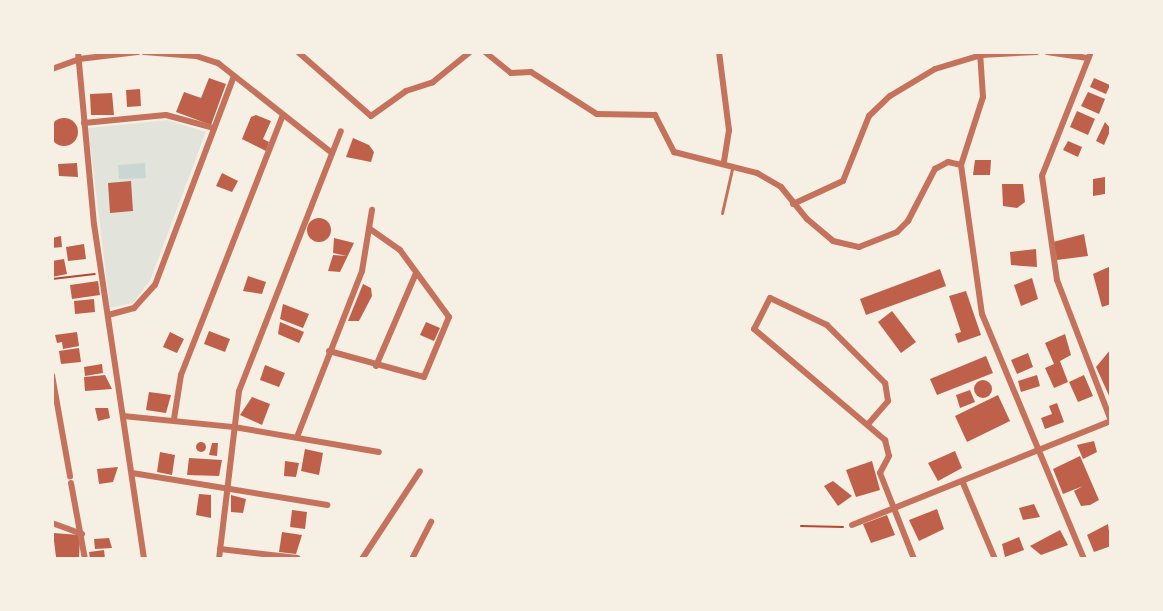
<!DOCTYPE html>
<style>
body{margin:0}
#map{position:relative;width:1163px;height:611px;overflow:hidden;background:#f6efe4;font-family:Signika,sans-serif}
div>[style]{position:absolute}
.green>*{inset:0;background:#e2e4dc}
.water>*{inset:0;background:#c9d6d2}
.building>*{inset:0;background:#bf614a}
.round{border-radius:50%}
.path>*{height:2px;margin:-1px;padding:0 1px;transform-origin:1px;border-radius:1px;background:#b5482f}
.service>*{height:3px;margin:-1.5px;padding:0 1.5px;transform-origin:1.5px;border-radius:1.5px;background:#c5725c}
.minor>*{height:6px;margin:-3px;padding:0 3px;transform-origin:3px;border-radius:3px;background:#c5725c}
span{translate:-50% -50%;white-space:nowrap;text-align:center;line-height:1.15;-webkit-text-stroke:8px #f6efe4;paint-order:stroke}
.frame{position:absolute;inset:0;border:54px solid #f6efe4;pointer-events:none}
</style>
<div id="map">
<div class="green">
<div style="clip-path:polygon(167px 120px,206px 132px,150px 281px,133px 303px,110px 308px,88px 128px)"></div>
</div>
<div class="water">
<div style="clip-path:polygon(145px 163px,146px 178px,119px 179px,118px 165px)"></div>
</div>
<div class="building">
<div style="clip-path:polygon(209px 78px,226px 84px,211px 125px,176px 112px,184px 92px,201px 98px)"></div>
<div style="clip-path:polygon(1094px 78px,1110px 85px,1106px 94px,1090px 87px)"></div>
<div style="clip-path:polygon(140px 89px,141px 106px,127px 107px,126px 90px)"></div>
<div style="clip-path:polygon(1088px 92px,1105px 99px,1099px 114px,1081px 106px)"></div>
<div style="clip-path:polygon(112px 93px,114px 115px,91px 115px,90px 94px)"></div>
<div style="clip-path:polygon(1077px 111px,1095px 119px,1088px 135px,1070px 127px)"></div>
<div style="clip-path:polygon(256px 115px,271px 121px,263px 139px,269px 142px,266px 151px,242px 139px,251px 117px)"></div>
<div class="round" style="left:50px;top:118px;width:28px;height:28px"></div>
<div style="clip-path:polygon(1105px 122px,1111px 129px,1104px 145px,1096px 141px)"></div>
<div style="clip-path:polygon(353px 138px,369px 145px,374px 152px,371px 162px,346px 157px)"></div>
<div style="clip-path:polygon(1068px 141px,1082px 147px,1078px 157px,1063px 150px)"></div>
<div style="clip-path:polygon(975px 160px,991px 160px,990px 175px,973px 175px)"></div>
<div style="clip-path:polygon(77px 163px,78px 177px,59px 176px,58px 164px)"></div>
<div style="clip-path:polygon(222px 173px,238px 181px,232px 192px,216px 186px)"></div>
<div style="clip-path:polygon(1105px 177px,1105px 194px,1093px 196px,1093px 179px)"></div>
<div style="clip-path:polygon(131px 181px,133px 211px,110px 213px,108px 183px)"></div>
<div style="clip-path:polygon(1002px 184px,1023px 184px,1025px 202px,1017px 208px,1003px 206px)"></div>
<div class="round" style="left:307px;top:218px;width:24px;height:24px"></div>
<div style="clip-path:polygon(1084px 234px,1088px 256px,1057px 260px,1053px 242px)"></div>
<div style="clip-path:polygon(61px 236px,62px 247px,52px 248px,52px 238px)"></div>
<div style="clip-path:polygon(334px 238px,354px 243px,340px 272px,328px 271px,333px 255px,347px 256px,333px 253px)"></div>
<div style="clip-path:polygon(84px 244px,86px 259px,68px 261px,66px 247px)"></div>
<div style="clip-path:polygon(1036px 249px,1037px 267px,1011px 265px,1010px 252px)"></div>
<div style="clip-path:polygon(64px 259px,67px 274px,52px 277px,52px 261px)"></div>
<div style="clip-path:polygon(1111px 266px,1111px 304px,1102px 307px,1093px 274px)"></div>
<div style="clip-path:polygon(940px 269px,946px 286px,866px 315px,860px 299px)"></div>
<div style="clip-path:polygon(248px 276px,266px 282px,262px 294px,243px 291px)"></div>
<div style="clip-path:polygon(1032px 278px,1038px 299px,1021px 306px,1014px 285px)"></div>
<div style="clip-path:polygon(98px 281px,100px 295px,72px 299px,70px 285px)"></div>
<div style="clip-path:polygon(363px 284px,371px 288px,372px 296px,359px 321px,348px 321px)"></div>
<div style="clip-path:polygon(966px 291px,981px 335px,958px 343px,955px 334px,961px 332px,949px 296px)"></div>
<div style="clip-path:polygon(94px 299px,95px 312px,75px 314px,74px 301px)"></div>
<div style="clip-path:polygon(283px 304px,309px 314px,303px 328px,280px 319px)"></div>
<div style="clip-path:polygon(892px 311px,916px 342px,901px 353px,878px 322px)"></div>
<div style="clip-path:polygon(280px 322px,304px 332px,299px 343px,278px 334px)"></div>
<div style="clip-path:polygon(426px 322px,440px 328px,434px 341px,420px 335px)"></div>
<div style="clip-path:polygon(209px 331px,230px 339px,225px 352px,204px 344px)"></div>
<div style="clip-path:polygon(77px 332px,79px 346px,63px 349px,62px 342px,57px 343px,55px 335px)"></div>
<div style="clip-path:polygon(170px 332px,184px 339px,177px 353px,163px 347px)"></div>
<div style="clip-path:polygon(1065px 334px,1071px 355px,1060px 361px,1068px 382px,1054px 388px,1045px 368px,1054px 364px,1045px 343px)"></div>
<div style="clip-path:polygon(79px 348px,81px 362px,61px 364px,59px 351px)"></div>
<div style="clip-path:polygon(1111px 349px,1111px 400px,1096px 367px)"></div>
<div style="clip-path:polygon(1028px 353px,1033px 367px,1017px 374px,1011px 360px)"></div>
<div style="clip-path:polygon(986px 356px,993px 373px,937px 395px,930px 379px)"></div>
<div style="clip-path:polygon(102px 364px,103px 373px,85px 376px,84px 367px)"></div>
<div style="clip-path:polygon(265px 365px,285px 373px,279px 387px,260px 380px)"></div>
<div style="clip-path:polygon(105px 375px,112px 389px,85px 391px,84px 377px)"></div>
<div style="clip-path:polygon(1037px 375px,1040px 386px,1021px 392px,1018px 381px)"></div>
<div style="clip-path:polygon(1084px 375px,1093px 396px,1078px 402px,1069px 382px)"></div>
<div class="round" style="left:974px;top:380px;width:18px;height:18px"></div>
<div style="clip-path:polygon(970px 390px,975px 402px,960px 408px,956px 395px)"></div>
<div style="clip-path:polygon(149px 392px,171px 395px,166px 413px,146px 410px)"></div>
<div style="clip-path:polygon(998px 395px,1010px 421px,967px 442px,955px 416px)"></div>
<div style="clip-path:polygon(252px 397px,270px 404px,262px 425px,240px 415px)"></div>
<div style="clip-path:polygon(1057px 403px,1064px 422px,1045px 429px,1041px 418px,1052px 414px,1049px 406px)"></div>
<div style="clip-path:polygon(95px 408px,108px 408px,110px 418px,98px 421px)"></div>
<div style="clip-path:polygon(1094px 441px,1097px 452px,1083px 459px,1077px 445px)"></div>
<div class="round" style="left:196px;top:442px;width:10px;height:10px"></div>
<div style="clip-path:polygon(212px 443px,218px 443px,217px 456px,209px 455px)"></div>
<div style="clip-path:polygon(305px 449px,323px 453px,319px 475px,301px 471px)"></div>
<div style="clip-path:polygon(955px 451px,962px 468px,938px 481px,928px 463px)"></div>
<div style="clip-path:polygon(160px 452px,175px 455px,172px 475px,157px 472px)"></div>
<div style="clip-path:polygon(1080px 456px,1099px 500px,1090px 505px,1081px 506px,1074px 491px,1083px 486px,1063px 494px,1053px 469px)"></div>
<div style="clip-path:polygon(189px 458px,222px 460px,219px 476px,187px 475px)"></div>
<div style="clip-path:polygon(285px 461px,299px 463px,296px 477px,284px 476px)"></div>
<div style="clip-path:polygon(872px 461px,880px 490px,856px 497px,846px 470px)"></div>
<div style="clip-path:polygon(118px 467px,113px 482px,99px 484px,97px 469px)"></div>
<div style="clip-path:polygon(833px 481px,852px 496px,838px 506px,824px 486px)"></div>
<div style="clip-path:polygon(199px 494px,211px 495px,211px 518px,196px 515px)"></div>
<div style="clip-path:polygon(231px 495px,246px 499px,243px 513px,231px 512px)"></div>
<div style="clip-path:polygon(1034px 504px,1040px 517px,1023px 520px,1019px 508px)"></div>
<div style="clip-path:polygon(937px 509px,944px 529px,919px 541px,909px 520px)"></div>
<div style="clip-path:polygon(292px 510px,307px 512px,305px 529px,290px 527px)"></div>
<div style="clip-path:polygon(887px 515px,895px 535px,871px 543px,863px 524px)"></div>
<div style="clip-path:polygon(1108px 524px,1111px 546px,1094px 552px,1087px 535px)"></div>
<div style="clip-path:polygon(1060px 530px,1068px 545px,1041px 555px,1030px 546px)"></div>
<div style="clip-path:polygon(282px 532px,302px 535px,296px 554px,279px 552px)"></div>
<div style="clip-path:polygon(53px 533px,80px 535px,79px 559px,56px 557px)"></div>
<div style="clip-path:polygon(1019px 537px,1024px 550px,1005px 557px,1002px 544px)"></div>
<div style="clip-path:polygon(109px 538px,112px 548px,95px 549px,94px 539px)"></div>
<div style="clip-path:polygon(104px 550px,105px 559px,90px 559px,89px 552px)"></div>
</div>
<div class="path">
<div style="left:52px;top:279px;width:43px;rotate:-6.6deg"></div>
<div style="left:801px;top:526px;width:42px;rotate:1.4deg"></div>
</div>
<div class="service">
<div style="left:722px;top:213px;width:45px;rotate:-77.2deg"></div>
</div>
<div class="minor">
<div style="left:78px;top:52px;width:173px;rotate:84.7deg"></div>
<div style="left:94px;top:224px;width:339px;rotate:81.5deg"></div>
<div style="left:144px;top:52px;width:52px;rotate:4.4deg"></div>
<div style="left:196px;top:56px;width:23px;rotate:18deg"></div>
<div style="left:218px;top:63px;width:145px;rotate:38.3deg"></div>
<div style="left:298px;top:52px;width:97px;rotate:41.2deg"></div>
<div style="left:371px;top:116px;width:43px;rotate:-35.5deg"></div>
<div style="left:406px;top:91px;width:28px;rotate:-18deg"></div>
<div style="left:433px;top:82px;width:48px;rotate:-39deg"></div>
<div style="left:485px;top:52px;width:33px;rotate:39deg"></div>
<div style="left:511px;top:73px;width:20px;rotate:-3deg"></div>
<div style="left:531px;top:72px;width:78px;rotate:32.5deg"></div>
<div style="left:597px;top:114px;width:58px;rotate:1deg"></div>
<div style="left:655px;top:115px;width:42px;rotate:62.8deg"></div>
<div style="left:674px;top:152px;width:86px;rotate:14.2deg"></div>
<div style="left:757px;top:173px;width:28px;rotate:30deg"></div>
<div style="left:781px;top:187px;width:41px;rotate:50.9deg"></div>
<div style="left:807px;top:219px;width:34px;rotate:40deg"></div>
<div style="left:833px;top:241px;width:27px;rotate:13deg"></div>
<div style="left:859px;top:247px;width:41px;rotate:-21.5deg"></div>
<div style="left:897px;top:232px;width:16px;rotate:-45deg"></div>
<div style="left:908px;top:221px;width:59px;rotate:-62.6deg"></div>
<div style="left:935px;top:169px;width:15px;rotate:-28deg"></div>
<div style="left:948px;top:162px;width:13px;rotate:13deg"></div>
<div style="left:719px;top:52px;width:79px;rotate:82.7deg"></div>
<div style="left:729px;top:130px;width:33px;rotate:99deg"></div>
<div style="left:980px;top:52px;width:45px;rotate:86.2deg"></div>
<div style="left:983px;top:97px;width:71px;rotate:107.9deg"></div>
<div style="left:961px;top:165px;width:150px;rotate:82deg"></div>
<div style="left:982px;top:314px;width:265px;rotate:67.4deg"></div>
<div style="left:1047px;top:52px;width:41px;rotate:8.3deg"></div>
<div style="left:1091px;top:52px;width:133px;rotate:111.6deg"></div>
<div style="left:1042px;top:176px;width:105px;rotate:81.8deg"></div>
<div style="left:1057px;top:280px;width:151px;rotate:69deg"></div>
<div style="left:52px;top:69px;width:29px;rotate:-20deg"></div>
<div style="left:79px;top:59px;width:59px;rotate:-6.8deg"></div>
<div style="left:84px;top:123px;width:82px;rotate:-5.6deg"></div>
<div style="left:166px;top:115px;width:50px;rotate:15.2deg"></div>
<div style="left:793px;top:204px;width:55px;rotate:-24.7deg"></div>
<div style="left:843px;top:181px;width:70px;rotate:-68.2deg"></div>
<div style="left:869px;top:116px;width:29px;rotate:-44deg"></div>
<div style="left:890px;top:96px;width:52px;rotate:-31deg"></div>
<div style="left:935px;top:69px;width:48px;rotate:-16.9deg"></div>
<div style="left:981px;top:55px;width:56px;rotate:-3.1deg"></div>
<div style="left:108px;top:315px;width:27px;rotate:-15deg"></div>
<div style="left:134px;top:308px;width:31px;rotate:-48deg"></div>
<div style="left:155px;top:285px;width:223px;rotate:-69.3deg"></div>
<div style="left:329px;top:351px;width:98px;rotate:15.3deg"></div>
<div style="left:424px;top:377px;width:65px;rotate:-67.4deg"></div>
<div style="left:449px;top:317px;width:83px;rotate:-126.2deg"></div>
<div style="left:400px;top:250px;width:37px;rotate:-145deg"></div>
<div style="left:376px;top:366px;width:101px;rotate:-66.7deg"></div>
<div style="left:52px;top:375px;width:103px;rotate:79.9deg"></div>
<div style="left:123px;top:416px;width:112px;rotate:5.7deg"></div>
<div style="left:234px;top:427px;width:147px;rotate:9.8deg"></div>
<div style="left:174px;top:419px;width:45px;rotate:-81deg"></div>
<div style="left:181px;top:375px;width:279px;rotate:-68.6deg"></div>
<div style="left:869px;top:423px;width:29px;rotate:-49deg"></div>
<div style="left:888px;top:401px;width:18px;rotate:-99deg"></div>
<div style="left:885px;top:383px;width:82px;rotate:-135deg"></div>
<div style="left:827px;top:325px;width:63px;rotate:-154.7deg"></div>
<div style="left:770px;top:298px;width:35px;rotate:117deg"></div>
<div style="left:754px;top:329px;width:172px;rotate:40.3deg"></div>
<div style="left:885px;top:440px;width:16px;rotate:76deg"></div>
<div style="left:889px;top:456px;width:19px;rotate:118deg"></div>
<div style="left:880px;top:473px;width:92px;rotate:68.4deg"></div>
<div style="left:297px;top:437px;width:178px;rotate:-68.6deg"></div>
<div style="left:362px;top:271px;width:62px;rotate:-80.7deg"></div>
<div style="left:132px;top:473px;width:198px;rotate:9.3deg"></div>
<div style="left:71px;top:483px;width:77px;rotate:79.6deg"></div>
<div style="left:963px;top:483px;width:82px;rotate:67.2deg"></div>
<div style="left:52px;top:523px;width:32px;rotate:20deg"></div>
<div style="left:852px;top:525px;width:279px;rotate:-21.9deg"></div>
<div style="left:220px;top:549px;width:78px;rotate:6.7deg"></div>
<div style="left:219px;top:559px;width:169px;rotate:-83.2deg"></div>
<div style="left:239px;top:391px;width:279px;rotate:-68.6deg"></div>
<div style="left:362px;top:559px;width:105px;rotate:-56.6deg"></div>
<div style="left:412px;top:559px;width:42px;rotate:-62.8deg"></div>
</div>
<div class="frame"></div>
</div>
